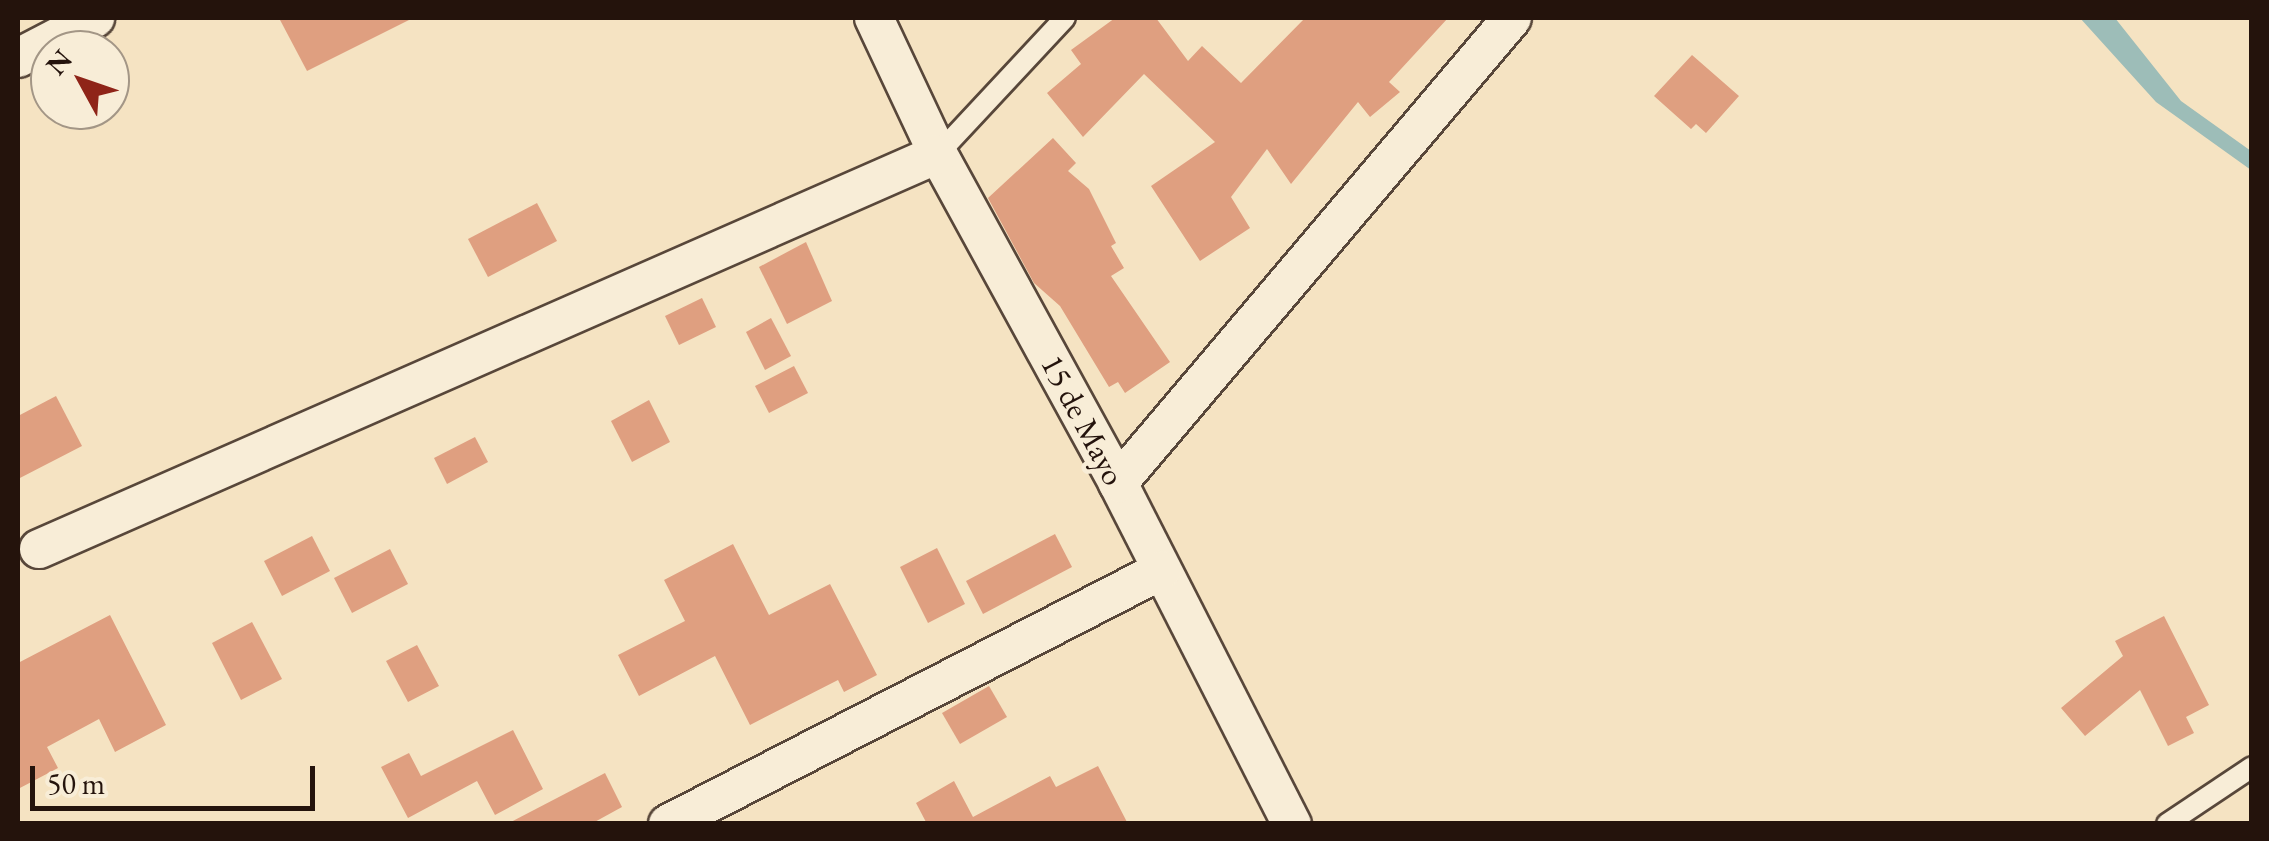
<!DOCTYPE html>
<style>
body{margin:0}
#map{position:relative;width:2269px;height:841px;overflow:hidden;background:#f5e3c2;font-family:"EB Garamond",serif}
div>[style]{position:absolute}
.water>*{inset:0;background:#9dbdb8}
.building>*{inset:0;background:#df9f80}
.roads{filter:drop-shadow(2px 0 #58473a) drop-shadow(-2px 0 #58473a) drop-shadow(0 2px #58473a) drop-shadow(0 -2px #58473a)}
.lane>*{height:20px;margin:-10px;padding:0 10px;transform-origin:10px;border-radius:10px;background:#f8edd7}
.street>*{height:38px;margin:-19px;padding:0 19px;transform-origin:19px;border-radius:19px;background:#f8edd7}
span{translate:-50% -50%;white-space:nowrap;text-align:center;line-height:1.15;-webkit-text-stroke:9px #f8edd7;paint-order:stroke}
.street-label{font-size:32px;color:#24130c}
.frame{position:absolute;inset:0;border:20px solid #24130c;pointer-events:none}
.north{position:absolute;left:30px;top:30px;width:100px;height:100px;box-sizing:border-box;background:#f8edd7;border:2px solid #a39686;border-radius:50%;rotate:310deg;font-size:28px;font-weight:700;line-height:40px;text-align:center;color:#24130c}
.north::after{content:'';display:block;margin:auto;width:35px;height:45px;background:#8f2418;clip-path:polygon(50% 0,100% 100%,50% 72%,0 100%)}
.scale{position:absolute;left:30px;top:766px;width:285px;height:45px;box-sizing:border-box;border:5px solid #24130c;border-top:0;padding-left:12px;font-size:30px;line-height:35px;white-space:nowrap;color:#24130c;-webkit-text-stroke:8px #f8edd7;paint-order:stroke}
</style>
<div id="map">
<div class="water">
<div style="clip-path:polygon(2080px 18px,2115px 18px,2181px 101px,2251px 151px,2251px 170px,2156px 102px)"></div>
</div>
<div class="building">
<div style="clip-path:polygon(279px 18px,413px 18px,307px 71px)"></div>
<div style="clip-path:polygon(1115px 18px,1156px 18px,1188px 61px,1202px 46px,1241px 83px,1305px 18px,1448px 18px,1389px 82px,1400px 92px,1370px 117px,1358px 102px,1291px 184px,1267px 149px,1231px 197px,1250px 228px,1200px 261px,1151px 186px,1215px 142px,1144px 74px,1083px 137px,1047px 93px,1081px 64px,1071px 50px)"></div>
<div style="clip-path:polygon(1692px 55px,1739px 96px,1706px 133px,1696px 124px,1691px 129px,1654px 96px)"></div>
<div style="clip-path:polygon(1053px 138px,1076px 163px,1068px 171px,1089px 189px,1116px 243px,1111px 246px,1124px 268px,1111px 276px,1170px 362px,1125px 393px,1118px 382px,1109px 387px,1060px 306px,1034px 283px,988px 198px)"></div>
<div style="clip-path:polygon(537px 203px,557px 241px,488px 277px,468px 239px)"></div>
<div style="clip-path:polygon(806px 242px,832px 301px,787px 324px,759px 267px)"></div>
<div style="clip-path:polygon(702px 298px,716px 327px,679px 345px,665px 316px)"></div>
<div style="clip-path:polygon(771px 318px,791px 356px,765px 370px,746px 332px)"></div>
<div style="clip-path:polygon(794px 366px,808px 393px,769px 413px,755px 386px)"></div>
<div style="clip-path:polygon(56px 396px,82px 446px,18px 479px,18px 416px)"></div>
<div style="clip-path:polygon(649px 400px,670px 442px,632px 462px,611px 421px)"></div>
<div style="clip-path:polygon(475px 437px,488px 462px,447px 484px,434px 458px)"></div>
<div style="clip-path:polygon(1055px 534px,1072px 567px,983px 614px,966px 581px)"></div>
<div style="clip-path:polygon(312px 536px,330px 571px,282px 596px,264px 561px)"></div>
<div style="clip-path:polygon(733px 544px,769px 615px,830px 584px,877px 675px,844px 692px,838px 680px,750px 725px,715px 656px,639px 696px,618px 655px,685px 621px,664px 580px)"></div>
<div style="clip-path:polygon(937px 548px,965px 604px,928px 623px,900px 567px)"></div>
<div style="clip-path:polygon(390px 549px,408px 584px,352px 613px,334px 578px)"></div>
<div style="clip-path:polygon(110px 615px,166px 725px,115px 752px,99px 719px,47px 747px,58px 768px,18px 789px,18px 663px)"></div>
<div style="clip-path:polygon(2164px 616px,2209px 705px,2186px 717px,2194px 733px,2168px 746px,2140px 690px,2085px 736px,2061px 708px,2123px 656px,2115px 641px)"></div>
<div style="clip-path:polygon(252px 622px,282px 679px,241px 700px,212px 643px)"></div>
<div style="clip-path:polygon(417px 645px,439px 686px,408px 702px,386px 661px)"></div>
<div style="clip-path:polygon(989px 686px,1007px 717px,960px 744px,942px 713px)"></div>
<div style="clip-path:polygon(513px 730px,543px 789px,495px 815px,477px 781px,408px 818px,381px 767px,409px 753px,421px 776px)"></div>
<div style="clip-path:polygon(1098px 766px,1128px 824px,927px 824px,916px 803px,954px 781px,973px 817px,1050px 776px,1056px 787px)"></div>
<div style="clip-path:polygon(605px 773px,622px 807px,591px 824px,507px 824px)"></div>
</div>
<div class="roads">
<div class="lane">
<div style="left:938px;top:154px;width:186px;rotate:-47deg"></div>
<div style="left:2167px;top:824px;width:102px;rotate:-33.8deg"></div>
</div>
<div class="street">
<div style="left:874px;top:18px;width:150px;rotate:64.8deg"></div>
<div style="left:938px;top:154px;width:375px;rotate:61.3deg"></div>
<div style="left:1118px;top:483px;width:383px;rotate:63deg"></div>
<div style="left:18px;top:58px;width:87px;rotate:-27.5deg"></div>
<div style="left:1118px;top:483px;width:609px;rotate:-49.72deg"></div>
<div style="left:39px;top:549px;width:982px;rotate:-23.72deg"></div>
<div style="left:668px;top:824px;width:555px;rotate:-27.21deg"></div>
</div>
</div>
<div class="street-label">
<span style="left:1083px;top:420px;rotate:62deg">15 de Mayo</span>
</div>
<div class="frame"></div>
<div class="north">N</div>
<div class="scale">50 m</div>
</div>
